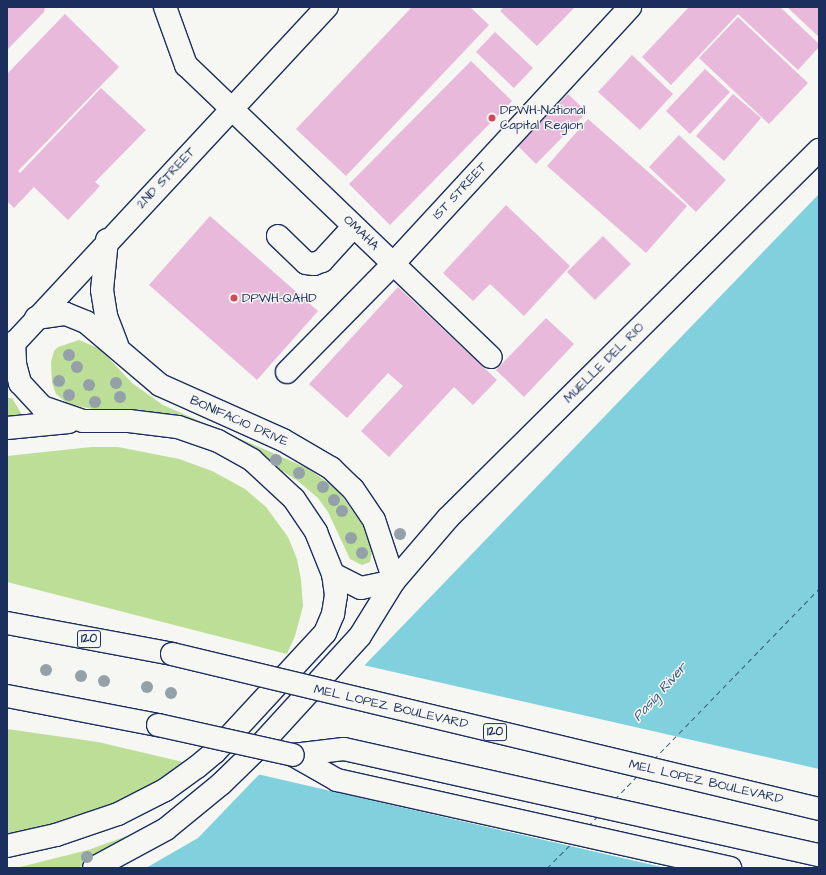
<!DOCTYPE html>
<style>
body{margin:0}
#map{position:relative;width:826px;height:875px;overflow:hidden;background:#f6f6f2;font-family:"Architects Daughter",sans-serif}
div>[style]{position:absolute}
.green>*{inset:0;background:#bcde97}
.water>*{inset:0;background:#81d0de}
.pier>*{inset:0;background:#f6f6f2}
.ferry>*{height:1px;margin-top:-0.5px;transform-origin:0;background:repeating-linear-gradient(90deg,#34577e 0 5px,transparent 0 9px)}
.building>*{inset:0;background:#e8b9da}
.roads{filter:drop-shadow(1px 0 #1b2f5e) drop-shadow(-1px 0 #1b2f5e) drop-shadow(0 1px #1b2f5e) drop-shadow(0 -1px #1b2f5e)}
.minor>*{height:22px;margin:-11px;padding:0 11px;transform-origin:11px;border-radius:11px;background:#f6f6f2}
.highway>*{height:22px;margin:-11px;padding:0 11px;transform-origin:11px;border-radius:11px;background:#f6f6f2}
.bridges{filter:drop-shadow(1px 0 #1b2f5e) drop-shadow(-1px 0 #1b2f5e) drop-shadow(0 1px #1b2f5e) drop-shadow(0 -1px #1b2f5e)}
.highway-bridge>*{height:22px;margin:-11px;padding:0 11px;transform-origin:11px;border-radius:11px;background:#f6f6f2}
.trees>*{width:12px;height:12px;margin:-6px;border-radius:50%;background:#94a1a8}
.dots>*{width:11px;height:11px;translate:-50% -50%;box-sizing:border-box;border:2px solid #f6f6f2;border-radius:50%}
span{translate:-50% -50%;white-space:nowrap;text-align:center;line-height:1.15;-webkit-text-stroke:3px #f6f6f2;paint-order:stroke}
.shield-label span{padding:1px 3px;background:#f6f6f2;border:1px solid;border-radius:3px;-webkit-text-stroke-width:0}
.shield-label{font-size:12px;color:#1b2f5e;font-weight:700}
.poi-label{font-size:13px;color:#1b2f5e}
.left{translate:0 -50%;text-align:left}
.street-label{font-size:13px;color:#1b2f5e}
.water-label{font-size:14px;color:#34577e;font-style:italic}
.frame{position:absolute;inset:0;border:8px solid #1b2f5e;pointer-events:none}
</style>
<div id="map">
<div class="green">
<div style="clip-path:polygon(79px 340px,100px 349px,132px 383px,163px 405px,307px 468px,337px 489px,368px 533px,373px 546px,370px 562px,362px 565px,350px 559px,328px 512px,318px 498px,298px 481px,268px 462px,97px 410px,68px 404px,56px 394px,52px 383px,51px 362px,54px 351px,58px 347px)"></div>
<div style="clip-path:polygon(7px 398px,12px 398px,24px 418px,7px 426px)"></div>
<div style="clip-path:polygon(91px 447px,118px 447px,179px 459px,212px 471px,245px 489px,266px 507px,288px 537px,297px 559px,301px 580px,303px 606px,295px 636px,287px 654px,7px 582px,7px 456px)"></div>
<div style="clip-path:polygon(7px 729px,98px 742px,187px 763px,135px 801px,7px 840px)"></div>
<div style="clip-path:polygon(138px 832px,95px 861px,77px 868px,16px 868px,88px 850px)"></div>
</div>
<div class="water">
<div style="clip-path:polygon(819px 194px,819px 825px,781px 868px,146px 868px,198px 838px)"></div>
</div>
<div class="pier">
<div style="clip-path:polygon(363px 665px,819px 769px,819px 828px,783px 868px,666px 868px,257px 774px)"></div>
</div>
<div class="ferry">
<div style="left:654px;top:759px;width:237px;rotate:-45.9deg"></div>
<div style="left:615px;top:799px;width:30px;rotate:-46deg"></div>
<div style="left:588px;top:826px;width:13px;rotate:-45deg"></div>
<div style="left:547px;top:868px;width:34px;rotate:-45deg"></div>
</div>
<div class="building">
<div style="clip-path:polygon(7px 7px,45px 7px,44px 12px,7px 50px)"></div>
<div style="clip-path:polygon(412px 7px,470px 7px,489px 25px,346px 176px,296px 129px)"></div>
<div style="clip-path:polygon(504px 7px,575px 7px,537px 46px,500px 11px)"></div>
<div style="clip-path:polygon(689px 7px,780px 7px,819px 44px,819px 47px,798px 70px,738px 14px,671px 85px,642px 57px)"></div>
<div style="clip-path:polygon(787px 7px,819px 7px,819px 37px)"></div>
<div style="clip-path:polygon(65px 14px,119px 67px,18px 171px,20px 173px,101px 88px,146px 130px,95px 182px,100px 186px,68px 220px,34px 187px,14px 208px,7px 201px,7px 74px)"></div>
<div style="clip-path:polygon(738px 17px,808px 83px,769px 124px,699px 58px)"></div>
<div style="clip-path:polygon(495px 32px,533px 68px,514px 88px,476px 52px)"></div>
<div style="clip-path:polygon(632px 55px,673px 94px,640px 130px,598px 92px)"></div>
<div style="clip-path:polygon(471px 61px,512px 101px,390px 225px,349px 184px)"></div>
<div style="clip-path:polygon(705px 69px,730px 92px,690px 134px,666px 111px)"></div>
<div style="clip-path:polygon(568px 94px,587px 112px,536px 164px,518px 146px)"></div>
<div style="clip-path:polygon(733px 94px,761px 118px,724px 161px,696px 136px)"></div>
<div style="clip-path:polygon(588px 119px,687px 206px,646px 253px,547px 166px)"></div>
<div style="clip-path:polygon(679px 135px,726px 180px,696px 212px,649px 167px)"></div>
<div style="clip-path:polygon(506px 205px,570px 266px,524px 316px,490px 284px,473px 301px,443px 273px)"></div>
<div style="clip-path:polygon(210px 216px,318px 311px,257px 380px,149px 285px)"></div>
<div style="clip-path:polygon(603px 236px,631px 264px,595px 300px,567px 272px)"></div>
<div style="clip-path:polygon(398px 287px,497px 380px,473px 405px,454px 387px,389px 457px,361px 431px,403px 386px,388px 373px,347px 418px,309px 384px)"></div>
<div style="clip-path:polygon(546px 318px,574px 344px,524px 397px,496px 370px)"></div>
</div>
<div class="roads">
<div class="minor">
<div style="left:165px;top:7px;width:62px;rotate:70.1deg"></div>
<div style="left:186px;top:65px;width:422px;rotate:43.8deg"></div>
<div style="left:278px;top:236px;width:39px;rotate:44deg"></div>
<div style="left:306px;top:263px;width:8px;rotate:7deg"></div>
<div style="left:314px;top:264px;width:9px;rotate:-21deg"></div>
<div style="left:322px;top:261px;width:47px;rotate:-47.6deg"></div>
<div style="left:107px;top:240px;width:50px;rotate:95.7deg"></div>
<div style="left:102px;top:290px;width:26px;rotate:81deg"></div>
<div style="left:106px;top:316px;width:31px;rotate:69deg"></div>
<div style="left:36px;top:318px;width:30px;rotate:-8deg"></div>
<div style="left:66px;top:314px;width:22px;rotate:22deg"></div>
<div style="left:86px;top:322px;width:97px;rotate:40.4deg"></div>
<div style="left:160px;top:385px;width:135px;rotate:24.1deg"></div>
<div style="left:283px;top:440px;width:56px;rotate:30.3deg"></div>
<div style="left:331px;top:468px;width:30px;rotate:44deg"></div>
<div style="left:353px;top:489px;width:37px;rotate:56deg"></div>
<div style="left:374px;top:520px;width:64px;rotate:71.8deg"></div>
<div style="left:14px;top:342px;width:22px;rotate:87deg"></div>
<div style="left:15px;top:364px;width:20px;rotate:75deg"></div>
<div style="left:20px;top:383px;width:33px;rotate:47deg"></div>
<div style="left:42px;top:407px;width:43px;rotate:18.9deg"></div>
<div style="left:83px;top:421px;width:46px"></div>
<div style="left:129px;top:421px;width:49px;rotate:7deg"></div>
<div style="left:178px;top:427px;width:42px;rotate:19.3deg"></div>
<div style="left:218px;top:441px;width:39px;rotate:29deg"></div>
<div style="left:252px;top:460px;width:57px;rotate:42.9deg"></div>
<div style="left:294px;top:499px;width:40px;rotate:56deg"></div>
<div style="left:316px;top:532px;width:45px;rotate:68deg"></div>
<div style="left:333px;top:574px;width:31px;rotate:27deg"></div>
<div style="left:361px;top:588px;width:34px;rotate:-12deg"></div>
<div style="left:7px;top:351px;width:470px;rotate:-47.1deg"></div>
<div style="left:287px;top:372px;width:151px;rotate:-45.5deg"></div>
<div style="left:393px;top:264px;width:350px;rotate:-47.3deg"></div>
<div style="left:7px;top:428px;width:62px;rotate:-5.5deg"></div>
<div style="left:394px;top:581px;width:83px;rotate:-49.4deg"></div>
<div style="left:448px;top:518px;width:523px;rotate:-44.77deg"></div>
</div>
<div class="highway">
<div style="left:7px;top:623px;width:168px;rotate:10.6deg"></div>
<div style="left:7px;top:696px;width:154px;rotate:10.9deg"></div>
<div style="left:293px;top:755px;width:51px;rotate:-6.7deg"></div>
<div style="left:344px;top:749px;width:487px;rotate:12.6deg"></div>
<div style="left:293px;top:755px;width:51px;rotate:29.6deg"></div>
<div style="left:337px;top:780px;width:403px;rotate:12.6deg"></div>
<div style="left:7px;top:846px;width:50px;rotate:-12.7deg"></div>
<div style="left:56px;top:835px;width:65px;rotate:-18.7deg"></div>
<div style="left:118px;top:814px;width:53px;rotate:-27.1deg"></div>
<div style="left:165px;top:790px;width:39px;rotate:-36deg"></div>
<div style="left:197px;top:767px;width:23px;rotate:-40deg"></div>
<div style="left:215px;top:752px;width:162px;rotate:-47.3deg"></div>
<div style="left:325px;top:633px;width:21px;rotate:-67deg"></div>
<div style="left:333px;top:614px;width:19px;rotate:-81deg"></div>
<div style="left:336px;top:595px;width:21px;rotate:-98deg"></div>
<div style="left:94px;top:868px;width:82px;rotate:-28.4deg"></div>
<div style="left:166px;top:829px;width:71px;rotate:-39.3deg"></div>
<div style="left:221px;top:784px;width:49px;rotate:-44.2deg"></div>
<div style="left:256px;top:750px;width:154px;rotate:-47.6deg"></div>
<div style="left:360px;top:636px;width:65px;rotate:-58.3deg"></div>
</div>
</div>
<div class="bridges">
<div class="highway-bridge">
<div style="left:172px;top:654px;width:665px;rotate:13.47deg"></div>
<div style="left:158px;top:725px;width:138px;rotate:12.5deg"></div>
</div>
</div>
<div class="trees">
<div style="left:69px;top:355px"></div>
<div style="left:77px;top:367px"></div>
<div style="left:59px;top:381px"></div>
<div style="left:116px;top:383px"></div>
<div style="left:89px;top:385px"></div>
<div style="left:69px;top:395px"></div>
<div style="left:120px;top:397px"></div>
<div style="left:95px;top:402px"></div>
<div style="left:276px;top:460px"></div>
<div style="left:299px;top:473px"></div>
<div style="left:323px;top:487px"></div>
<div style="left:334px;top:500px"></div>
<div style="left:342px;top:511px"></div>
<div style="left:400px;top:534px"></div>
<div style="left:351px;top:538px"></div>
<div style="left:362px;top:553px"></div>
<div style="left:46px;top:670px"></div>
<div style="left:81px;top:676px"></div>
<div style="left:104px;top:681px"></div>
<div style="left:147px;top:687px"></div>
<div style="left:171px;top:693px"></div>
<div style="left:87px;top:857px"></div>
</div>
<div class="dots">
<div style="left:492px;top:118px;background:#d1495b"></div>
<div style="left:234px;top:298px;background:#d1495b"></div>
</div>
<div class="shield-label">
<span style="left:89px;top:639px">120</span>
<span style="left:495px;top:732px">120</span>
</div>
<div class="poi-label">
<span class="left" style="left:500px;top:118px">DPWH-National<br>Capital Region</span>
<span class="left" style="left:242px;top:298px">DPWH-QAHD</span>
</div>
<div class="street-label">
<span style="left:166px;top:178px;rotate:-47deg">2ND STREET</span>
<span style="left:460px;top:191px;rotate:-47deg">1ST STREET</span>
<span style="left:361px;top:233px;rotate:44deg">OMAHA</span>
<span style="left:604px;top:363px;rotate:-45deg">MUELLE DEL RIO</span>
<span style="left:239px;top:421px;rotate:24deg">BONIFACIO DRIVE</span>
<span style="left:391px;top:707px;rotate:13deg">MEL LOPEZ BOULEVARD</span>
<span style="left:706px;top:782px;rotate:13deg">MEL LOPEZ BOULEVARD</span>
</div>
<div class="water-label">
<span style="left:660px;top:692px;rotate:-48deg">Pasig River</span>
</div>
<div class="frame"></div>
</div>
